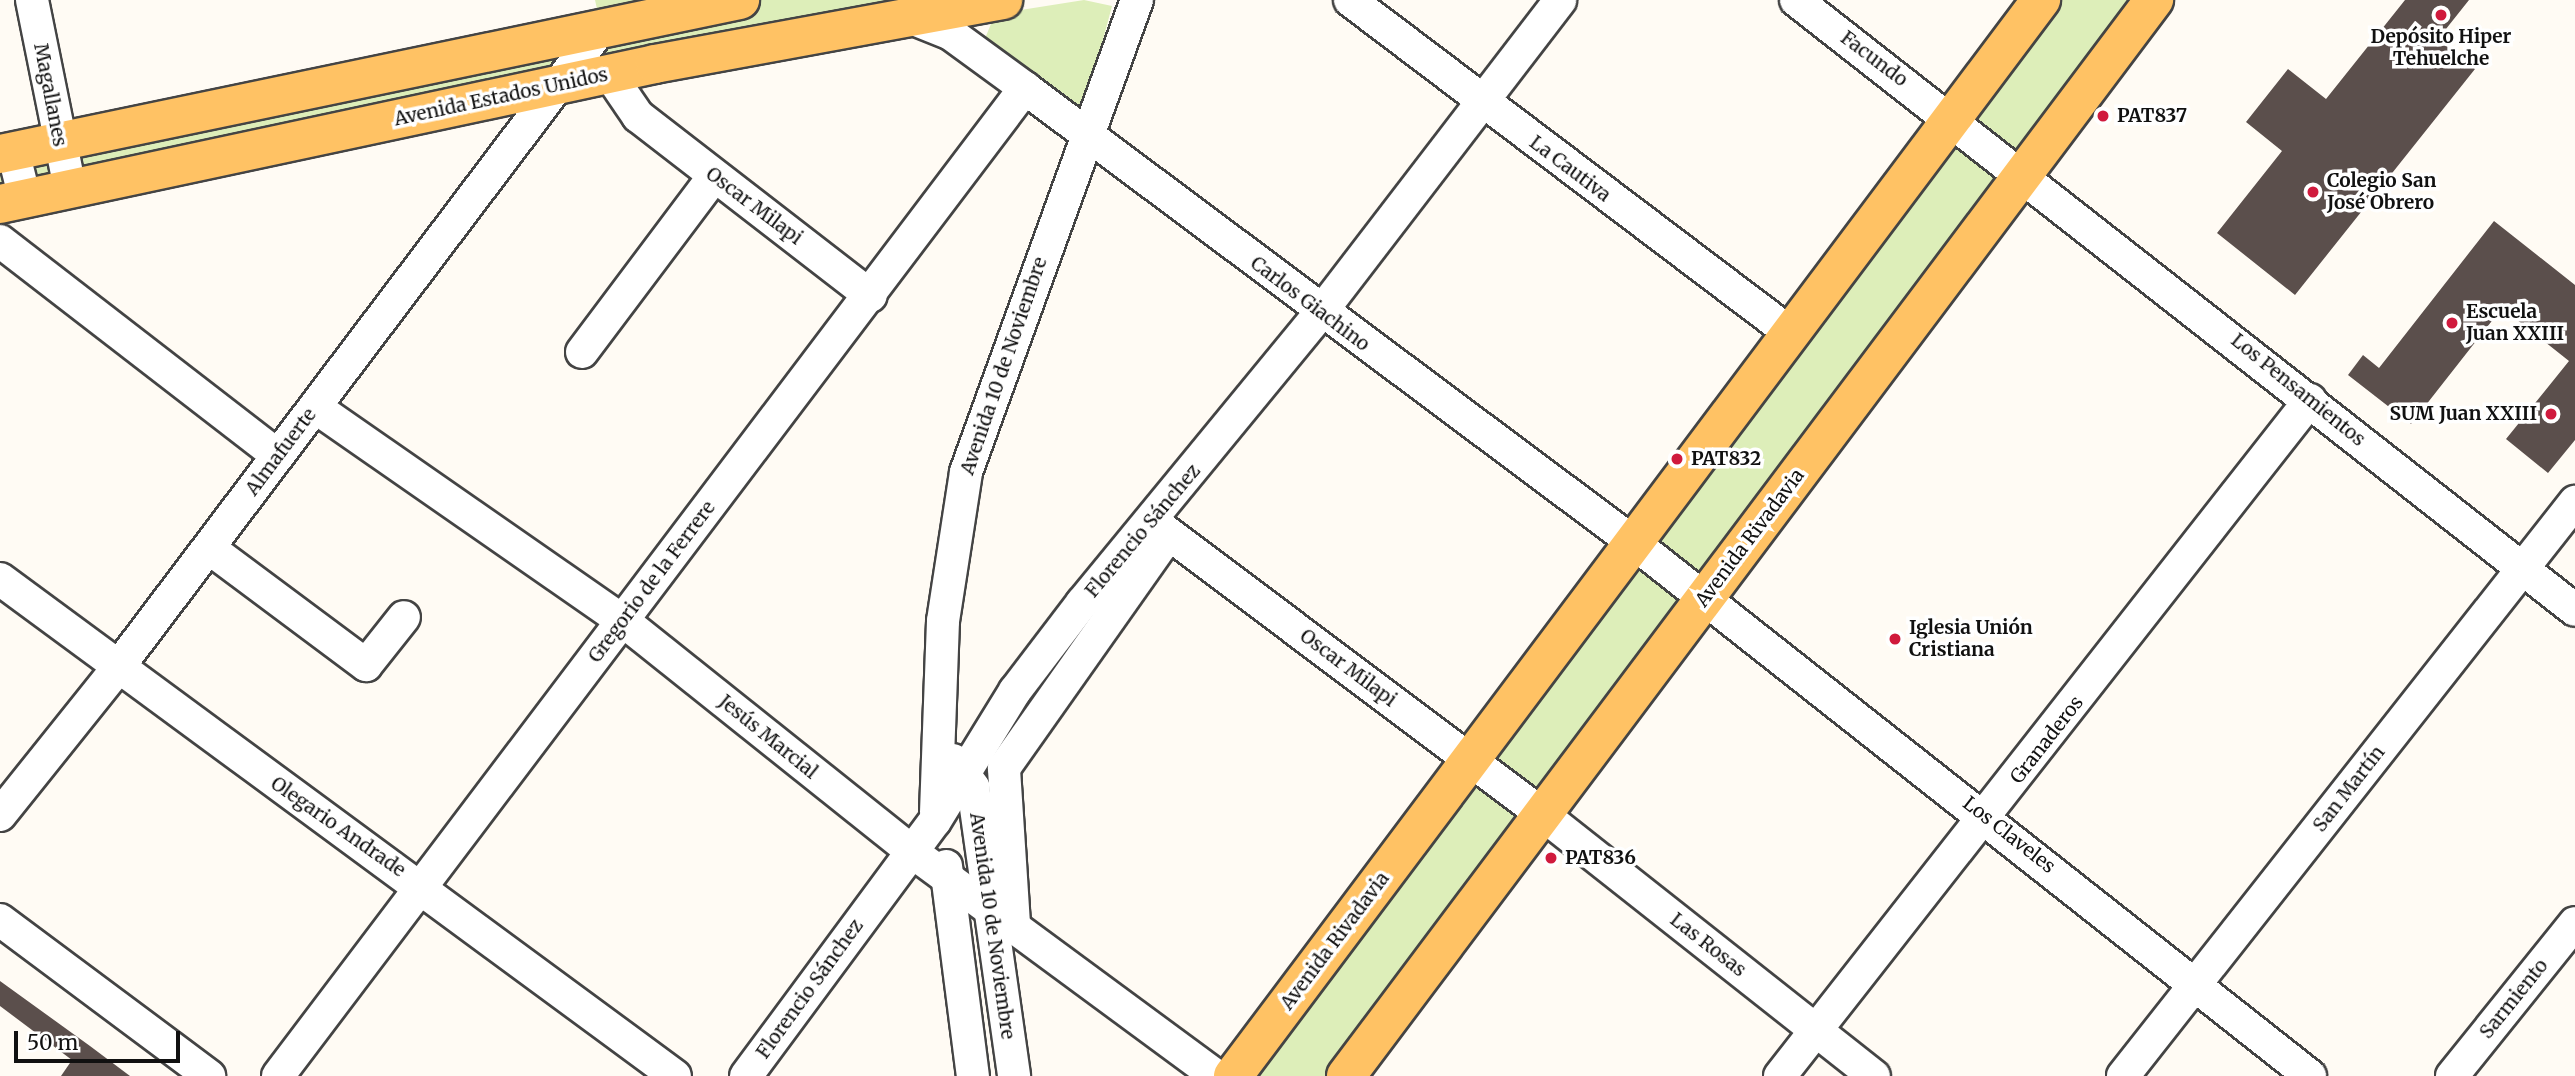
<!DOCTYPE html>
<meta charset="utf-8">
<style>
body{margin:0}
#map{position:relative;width:2575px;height:1076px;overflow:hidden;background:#fffbf4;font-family:Merriweather,serif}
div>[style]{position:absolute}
.green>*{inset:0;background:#ddeeb9}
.building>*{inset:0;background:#5b4f4c}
.roads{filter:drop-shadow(2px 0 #444) drop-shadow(-2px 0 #444) drop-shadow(0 2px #444) drop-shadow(0 -2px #444)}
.minor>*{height:32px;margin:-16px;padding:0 16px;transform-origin:16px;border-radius:16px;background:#fff}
.major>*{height:38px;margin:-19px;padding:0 19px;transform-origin:19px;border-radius:19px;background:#ffc264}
.dots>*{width:19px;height:19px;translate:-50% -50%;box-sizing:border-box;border:4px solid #fff;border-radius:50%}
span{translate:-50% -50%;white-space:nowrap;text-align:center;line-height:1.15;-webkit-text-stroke:7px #fff;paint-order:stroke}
.poi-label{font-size:19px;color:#111;font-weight:700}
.left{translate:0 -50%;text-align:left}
.right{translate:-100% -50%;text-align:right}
.street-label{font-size:19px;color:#111}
.scale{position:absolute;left:14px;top:1031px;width:166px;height:32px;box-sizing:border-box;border:4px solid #111;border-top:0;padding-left:9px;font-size:21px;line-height:24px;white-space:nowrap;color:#111;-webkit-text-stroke:5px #fff;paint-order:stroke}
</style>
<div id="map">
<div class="green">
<div style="clip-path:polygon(595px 0,642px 0,646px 18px,740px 0,1003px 0,0 204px,0 154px,601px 27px)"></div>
<div style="clip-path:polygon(1084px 0,1112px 6px,1089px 92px,1078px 107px,1063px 102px,984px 41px,995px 14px)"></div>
<div style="clip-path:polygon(2041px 0,2154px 0,1346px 1076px,1233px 1076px)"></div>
</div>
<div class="building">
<div style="clip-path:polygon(2405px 0,2469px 0,2438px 39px,2475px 69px,2295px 295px,2217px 233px,2282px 151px,2246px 122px,2288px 69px,2326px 99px)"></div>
<div style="clip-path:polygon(2494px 221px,2575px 285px,2575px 440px,2548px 473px,2506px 439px,2569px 361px,2502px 308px,2411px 424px,2348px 375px,2363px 355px,2379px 368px)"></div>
<div style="clip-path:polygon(0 981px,90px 1046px,130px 1076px,61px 1076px,72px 1060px,0 1006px)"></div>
</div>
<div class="roads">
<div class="minor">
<div style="left:32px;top:0;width:193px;rotate:78.6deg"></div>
<div style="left:1350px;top:0;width:555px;rotate:37.1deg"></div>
<div style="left:1796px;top:0;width:989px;rotate:38.06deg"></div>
<div style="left:911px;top:18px;width:43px;rotate:21.8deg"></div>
<div style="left:951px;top:34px;width:92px;rotate:36.1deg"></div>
<div style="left:1025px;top:88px;width:760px;rotate:36.76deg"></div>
<div style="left:1634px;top:543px;width:861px;rotate:38.25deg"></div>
<div style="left:610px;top:75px;width:50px;rotate:55.7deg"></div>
<div style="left:638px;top:116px;width:294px;rotate:37.7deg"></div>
<div style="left:13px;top:151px;width:49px;rotate:76deg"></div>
<div style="left:0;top:241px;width:351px;rotate:37.7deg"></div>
<div style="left:582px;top:352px;width:220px;rotate:-53.1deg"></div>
<div style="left:315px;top:407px;width:374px;rotate:34.8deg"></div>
<div style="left:622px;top:620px;width:370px;rotate:38.6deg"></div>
<div style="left:911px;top:851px;width:379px;rotate:36.4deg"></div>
<div style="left:1153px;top:522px;width:486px;rotate:36.9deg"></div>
<div style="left:1542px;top:814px;width:423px;rotate:38.3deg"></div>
<div style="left:209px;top:548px;width:196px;rotate:36.7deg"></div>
<div style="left:366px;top:665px;width:61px;rotate:-51.6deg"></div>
<div style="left:0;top:579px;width:838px;rotate:36.36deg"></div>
<div style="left:953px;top:760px;width:34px;rotate:53deg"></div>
<div style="left:973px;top:787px;width:292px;rotate:81.9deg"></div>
<div style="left:936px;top:812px;width:191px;rotate:-87.9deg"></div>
<div style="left:943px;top:621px;width:151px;rotate:-81.2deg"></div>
<div style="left:966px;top:472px;width:502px;rotate:-70.09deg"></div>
<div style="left:0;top:815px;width:186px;rotate:-51.3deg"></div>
<div style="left:116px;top:670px;width:805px;rotate:-52.93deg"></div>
<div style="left:946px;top:866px;width:212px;rotate:82.7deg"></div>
<div style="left:0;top:920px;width:261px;rotate:36.7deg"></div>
<div style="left:1014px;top:924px;width:156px;rotate:-93.7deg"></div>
<div style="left:1004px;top:768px;width:286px;rotate:-54.8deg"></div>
<div style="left:278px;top:1076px;width:1239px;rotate:-52.91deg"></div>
<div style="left:746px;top:1076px;width:317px;rotate:-53.5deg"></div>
<div style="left:935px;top:821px;width:153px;rotate:-58.4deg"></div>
<div style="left:1015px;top:691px;width:111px;rotate:-52.7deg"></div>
<div style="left:1082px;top:603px;width:377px;rotate:-50.6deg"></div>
<div style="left:1321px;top:312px;width:393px;rotate:-52.5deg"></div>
<div style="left:1780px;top:1076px;width:859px;rotate:-51.9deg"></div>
<div style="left:2123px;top:1076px;width:731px;rotate:-51.78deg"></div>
<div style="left:2452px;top:1076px;width:196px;rotate:-51.2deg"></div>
</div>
<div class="major">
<div style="left:0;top:154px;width:756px;rotate:-11.76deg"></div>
<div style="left:0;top:204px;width:670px;rotate:-12.06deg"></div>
<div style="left:655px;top:64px;width:354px;rotate:-10.4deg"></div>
<div style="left:1233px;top:1076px;width:1346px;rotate:-53.1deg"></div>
<div style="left:1346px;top:1076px;width:1346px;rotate:-53.1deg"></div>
</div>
</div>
<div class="dots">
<div style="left:2441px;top:15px;background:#d01a3d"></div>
<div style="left:2103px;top:116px;background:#d01a3d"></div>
<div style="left:2313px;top:192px;background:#d01a3d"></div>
<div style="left:2452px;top:323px;background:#d01a3d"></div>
<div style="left:2551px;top:414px;background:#d01a3d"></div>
<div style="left:1677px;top:459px;background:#d01a3d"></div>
<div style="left:1895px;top:639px;background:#d01a3d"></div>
<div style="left:1551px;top:858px;background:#d01a3d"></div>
</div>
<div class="poi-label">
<span style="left:2441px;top:48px">Depósito Hiper<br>Tehuelche</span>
<span class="left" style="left:2117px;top:116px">PAT837</span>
<span class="left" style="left:2327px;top:192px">Colegio San<br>José Obrero</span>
<span class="left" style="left:2466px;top:323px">Escuela<br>Juan XXIII</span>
<span class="right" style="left:2537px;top:414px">SUM Juan XXIII</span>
<span class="left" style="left:1691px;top:459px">PAT832</span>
<span class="left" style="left:1909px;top:639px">Iglesia Unión<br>Cristiana</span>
<span class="left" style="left:1565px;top:858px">PAT836</span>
</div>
<div class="street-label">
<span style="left:1874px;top:59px;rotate:37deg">Facundo</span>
<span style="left:50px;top:95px;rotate:79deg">Magallanes</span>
<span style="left:501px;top:97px;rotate:-12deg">Avenida Estados Unidos</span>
<span style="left:1570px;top:169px;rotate:37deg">La Cautiva</span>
<span style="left:754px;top:206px;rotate:37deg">Oscar Milapi</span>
<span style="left:1310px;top:304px;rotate:37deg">Carlos Giachino</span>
<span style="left:1004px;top:366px;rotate:-71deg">Avenida 10 de Noviembre</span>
<span style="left:2298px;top:390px;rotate:39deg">Los Pensamientos</span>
<span style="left:281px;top:452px;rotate:-53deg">Almafuerte</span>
<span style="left:1143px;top:531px;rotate:-50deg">Florencio Sánchez</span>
<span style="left:1750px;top:538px;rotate:-53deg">Avenida Rivadavia</span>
<span style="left:652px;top:582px;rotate:-53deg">Gregorio de la Ferrere</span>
<span style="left:1348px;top:668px;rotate:37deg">Oscar Milapi</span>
<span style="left:768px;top:737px;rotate:39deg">Jesús Marcial</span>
<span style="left:2047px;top:740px;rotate:-52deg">Granaderos</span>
<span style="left:2349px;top:789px;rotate:-52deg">San Martín</span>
<span style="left:338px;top:827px;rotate:35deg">Olegario Andrade</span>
<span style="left:2009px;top:835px;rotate:38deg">Los Claveles</span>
<span style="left:992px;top:926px;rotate:82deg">Avenida 10 de Noviembre</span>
<span style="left:1335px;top:941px;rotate:-53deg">Avenida Rivadavia</span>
<span style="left:1708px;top:945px;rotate:38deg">Las Rosas</span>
<span style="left:810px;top:989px;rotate:-54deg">Florencio Sánchez</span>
<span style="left:2514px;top:999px;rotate:-51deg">Sarmiento</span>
</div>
<div class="scale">50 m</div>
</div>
